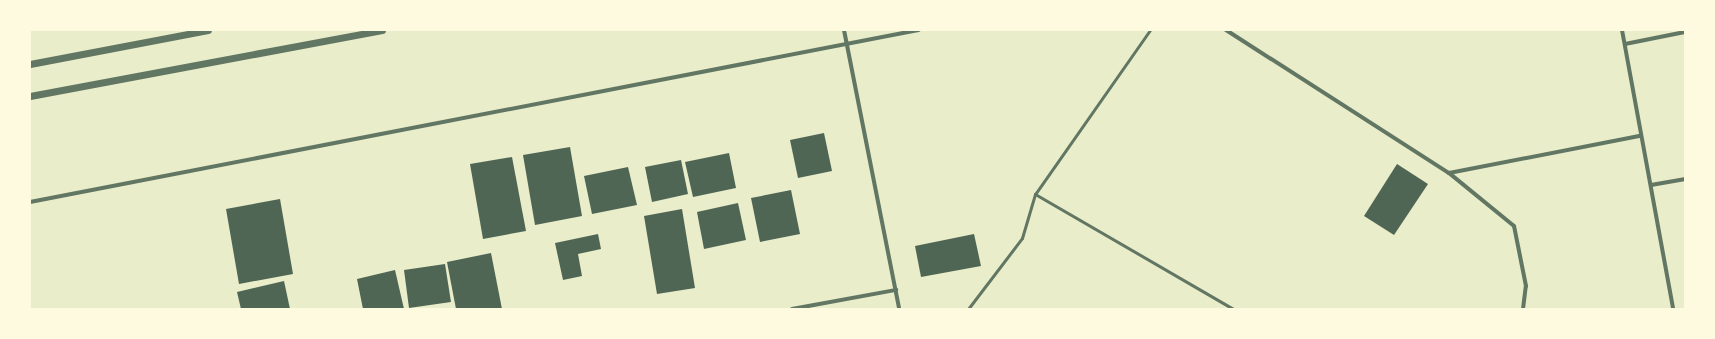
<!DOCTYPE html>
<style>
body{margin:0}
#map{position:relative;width:1715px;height:339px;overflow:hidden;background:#e9edc9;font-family:Figtree,sans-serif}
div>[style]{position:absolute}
.building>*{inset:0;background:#4f6655}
.service>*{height:3px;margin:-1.5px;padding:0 1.5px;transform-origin:1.5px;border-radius:1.5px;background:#617663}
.minor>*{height:4px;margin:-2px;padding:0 2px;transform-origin:2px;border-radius:2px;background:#617663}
.tertiary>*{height:7px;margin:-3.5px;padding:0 3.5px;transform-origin:3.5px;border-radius:3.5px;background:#617663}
span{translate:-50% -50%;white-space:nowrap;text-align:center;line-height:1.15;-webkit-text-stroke:3px #fefae0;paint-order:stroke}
.frame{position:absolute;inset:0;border:31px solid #fefae0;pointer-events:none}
</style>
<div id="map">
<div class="building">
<div style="clip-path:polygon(824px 133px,832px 171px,798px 178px,790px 140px)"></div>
<div style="clip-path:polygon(570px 147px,582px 216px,535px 225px,523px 155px)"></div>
<div style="clip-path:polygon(729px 153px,736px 188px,693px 197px,685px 162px)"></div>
<div style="clip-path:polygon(512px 157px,526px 231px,483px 239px,470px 164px)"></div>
<div style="clip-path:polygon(681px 160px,688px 194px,652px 202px,645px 167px)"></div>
<div style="clip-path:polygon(1397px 164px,1428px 184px,1394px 235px,1364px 216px)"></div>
<div style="clip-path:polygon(628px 167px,637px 205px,592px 214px,584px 176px)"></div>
<div style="clip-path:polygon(791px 190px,800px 234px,760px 242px,751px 198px)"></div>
<div style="clip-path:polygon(280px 199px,293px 274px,239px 284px,226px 209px)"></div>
<div style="clip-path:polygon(738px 203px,746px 240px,704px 249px,697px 212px)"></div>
<div style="clip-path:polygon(682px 209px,695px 288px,657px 294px,644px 216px)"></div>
<div style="clip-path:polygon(598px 234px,601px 249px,578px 254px,582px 276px,563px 280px,555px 243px)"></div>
<div style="clip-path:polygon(974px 234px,981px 266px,921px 277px,915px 246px)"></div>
<div style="clip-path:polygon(491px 253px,502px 309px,456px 309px,447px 262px)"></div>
<div style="clip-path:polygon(445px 264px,451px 302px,409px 308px,404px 270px)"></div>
<div style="clip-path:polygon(395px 270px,404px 309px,363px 309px,357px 279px)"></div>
<div style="clip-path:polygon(284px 281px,290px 309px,241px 309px,237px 292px)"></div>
</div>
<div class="service">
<div style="left:1150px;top:30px;width:200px;rotate:125deg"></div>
<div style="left:1035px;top:194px;width:229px;rotate:30.1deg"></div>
<div style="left:968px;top:309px;width:89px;rotate:-52.7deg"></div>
<div style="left:1022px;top:238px;width:46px;rotate:-73.5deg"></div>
</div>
<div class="minor">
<div style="left:844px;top:30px;width:284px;rotate:78.8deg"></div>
<div style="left:1226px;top:30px;width:265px;rotate:32.7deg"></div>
<div style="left:1622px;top:30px;width:284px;rotate:79.6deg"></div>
<div style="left:1625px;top:44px;width:61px;rotate:-11.3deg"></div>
<div style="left:1651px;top:185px;width:35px;rotate:-10deg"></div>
<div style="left:30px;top:202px;width:905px;rotate:-10.96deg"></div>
<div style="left:792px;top:309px;width:106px;rotate:-10.4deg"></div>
<div style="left:1523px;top:309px;width:23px;rotate:-83deg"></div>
<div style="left:1526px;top:286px;width:61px;rotate:-101.3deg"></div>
<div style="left:1514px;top:226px;width:84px;rotate:-140.8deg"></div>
<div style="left:1449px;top:173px;width:195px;rotate:-11deg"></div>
</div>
<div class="tertiary">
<div style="left:30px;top:64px;width:181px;rotate:-10.8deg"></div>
<div style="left:30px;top:96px;width:358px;rotate:-10.6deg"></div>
</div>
<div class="frame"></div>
</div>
